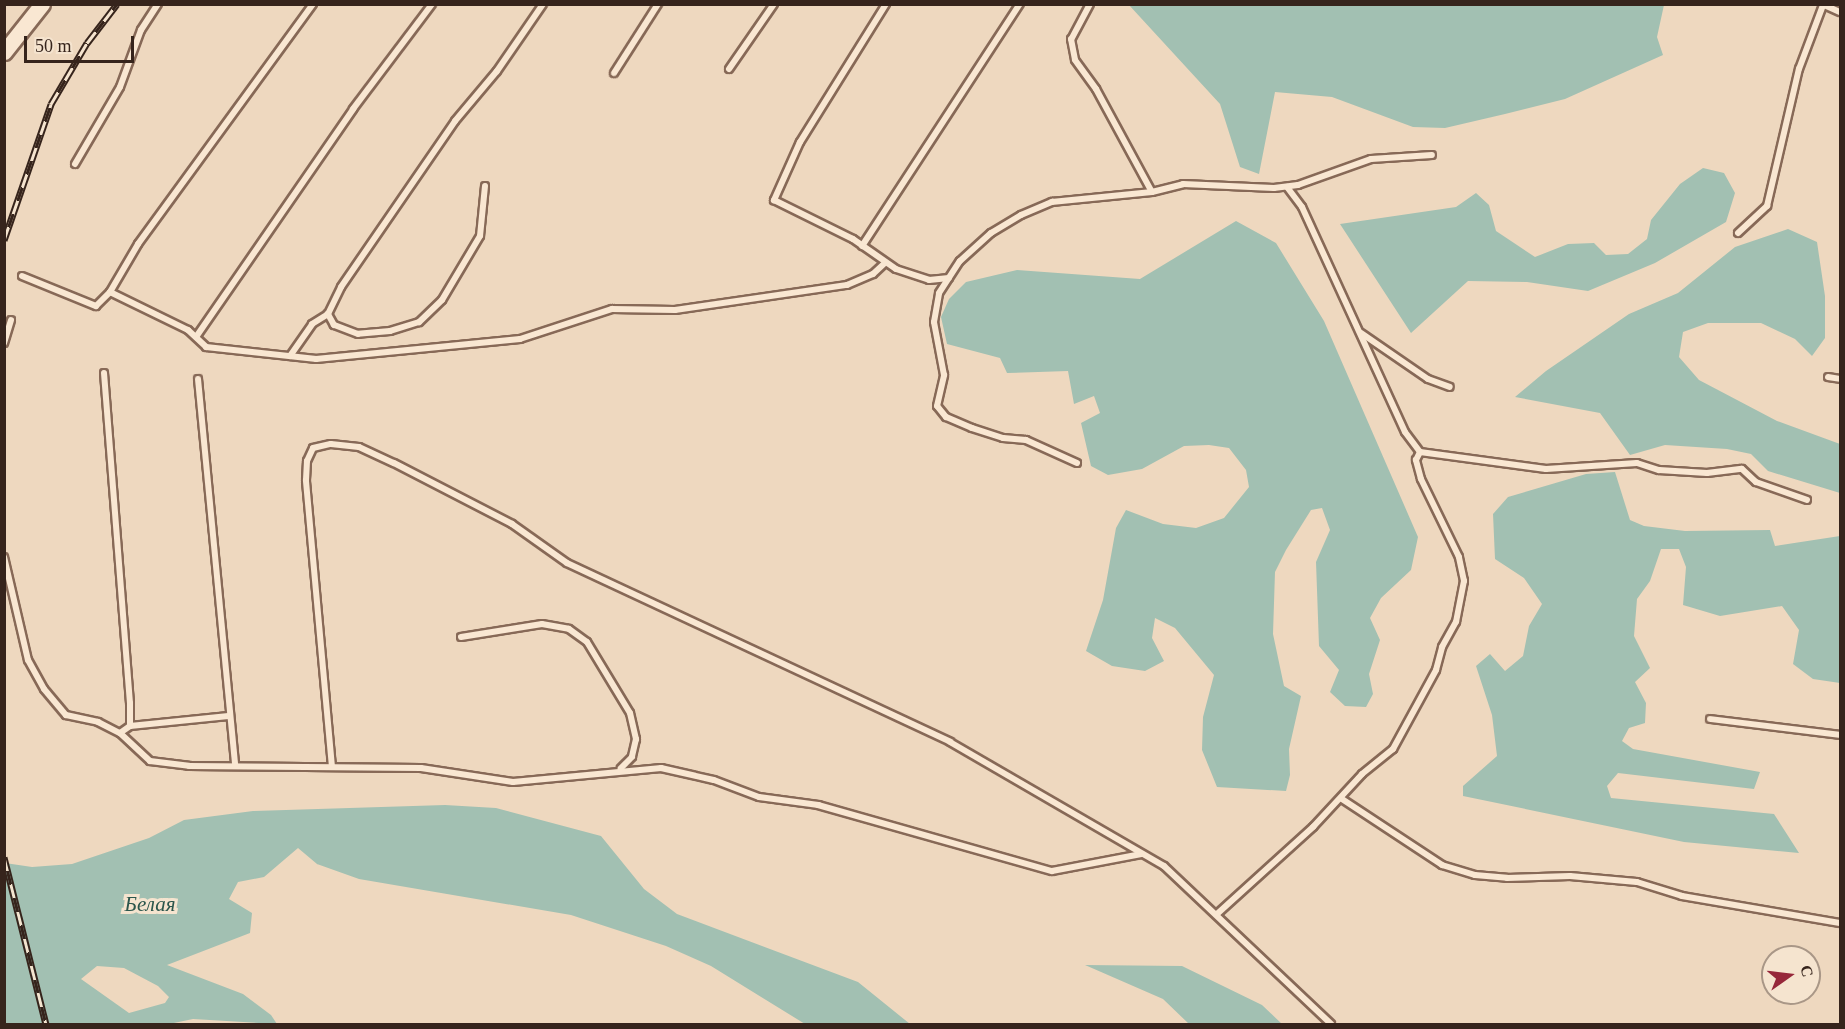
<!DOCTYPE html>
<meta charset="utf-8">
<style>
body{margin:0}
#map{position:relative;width:1845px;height:1029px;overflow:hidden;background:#eed8bf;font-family:Georgia,serif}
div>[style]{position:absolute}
.water>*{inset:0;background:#a2c0b2}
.roads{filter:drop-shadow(2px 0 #876957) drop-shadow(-2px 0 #876957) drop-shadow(0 2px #876957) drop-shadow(0 -2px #876957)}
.service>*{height:6px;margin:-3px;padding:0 3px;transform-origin:3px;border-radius:3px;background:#f9e7d2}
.tertiary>*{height:15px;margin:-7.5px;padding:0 7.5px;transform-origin:7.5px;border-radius:7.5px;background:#f9e7d2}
.rail>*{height:7px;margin-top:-3.5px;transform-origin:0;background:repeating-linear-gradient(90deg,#f5e4cf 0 14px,#36241c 0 28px);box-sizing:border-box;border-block:2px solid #36241c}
span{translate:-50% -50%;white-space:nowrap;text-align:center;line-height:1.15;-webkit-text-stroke:6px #f5e4cf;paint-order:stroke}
.water-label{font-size:21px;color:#2b564c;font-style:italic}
.frame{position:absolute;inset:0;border:6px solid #36241c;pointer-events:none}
.north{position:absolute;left:1761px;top:945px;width:60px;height:60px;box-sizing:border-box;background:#f5e4cf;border:2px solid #a99787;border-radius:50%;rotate:76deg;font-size:16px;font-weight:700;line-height:24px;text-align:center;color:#36241c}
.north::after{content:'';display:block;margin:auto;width:21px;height:27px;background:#96273a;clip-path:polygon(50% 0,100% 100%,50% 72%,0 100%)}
.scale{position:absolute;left:24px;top:36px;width:110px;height:27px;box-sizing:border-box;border:3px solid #36241c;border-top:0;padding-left:8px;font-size:18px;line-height:21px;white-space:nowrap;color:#36241c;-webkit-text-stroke:4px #f5e4cf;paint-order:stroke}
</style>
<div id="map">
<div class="water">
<div style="clip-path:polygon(1664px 5px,1657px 37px,1663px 55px,1565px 99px,1505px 114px,1445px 128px,1413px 127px,1332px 97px,1275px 92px,1259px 174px,1240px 167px,1220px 104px,1129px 5px)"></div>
<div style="clip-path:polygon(1703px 168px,1724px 173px,1735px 193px,1726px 222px,1655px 263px,1588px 291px,1527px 282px,1468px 281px,1411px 333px,1340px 224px,1456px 207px,1476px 193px,1489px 205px,1496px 231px,1535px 257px,1568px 244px,1594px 243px,1606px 255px,1628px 254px,1647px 239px,1651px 220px,1680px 184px)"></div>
<div style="clip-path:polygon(1236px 221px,1276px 243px,1324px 321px,1418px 537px,1411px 570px,1381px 598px,1370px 618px,1380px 640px,1369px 674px,1373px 694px,1366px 707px,1345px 706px,1330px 692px,1339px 670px,1319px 646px,1316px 562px,1330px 530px,1322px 508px,1311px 510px,1286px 550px,1275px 572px,1273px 634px,1284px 686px,1301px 696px,1289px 749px,1290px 775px,1286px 791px,1217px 787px,1202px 750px,1203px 717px,1214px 675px,1175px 628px,1155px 618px,1152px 638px,1164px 661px,1145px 671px,1112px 666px,1086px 651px,1103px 600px,1116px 528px,1126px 510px,1163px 524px,1196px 528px,1224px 518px,1249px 487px,1246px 470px,1229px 448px,1209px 445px,1184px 446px,1142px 469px,1108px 475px,1091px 466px,1081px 423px,1100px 413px,1094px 396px,1074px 404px,1068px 371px,1007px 373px,1000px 358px,947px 344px,941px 317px,949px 299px,966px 282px,1017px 270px,1140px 279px)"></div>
<div style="clip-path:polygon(1788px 229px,1817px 242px,1825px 296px,1825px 338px,1812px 356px,1795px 339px,1761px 323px,1708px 323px,1683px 332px,1679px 357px,1699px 380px,1777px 421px,1840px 444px,1840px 493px,1768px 471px,1751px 454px,1727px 449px,1665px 445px,1630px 455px,1600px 413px,1515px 397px,1546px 371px,1629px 314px,1678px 293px,1735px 247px)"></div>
<div style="clip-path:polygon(1615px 472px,1630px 520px,1644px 526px,1685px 531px,1770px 530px,1775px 546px,1840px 536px,1840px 683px,1813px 679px,1793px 664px,1799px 630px,1782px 606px,1720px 616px,1683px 605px,1686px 567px,1679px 549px,1661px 549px,1650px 581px,1637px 599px,1634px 636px,1650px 668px,1635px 682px,1646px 703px,1645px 723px,1629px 728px,1622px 741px,1633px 749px,1760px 772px,1754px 789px,1618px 773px,1607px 786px,1611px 798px,1774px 814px,1799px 853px,1684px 842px,1463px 796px,1463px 786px,1497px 756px,1492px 715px,1476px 666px,1490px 654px,1505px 671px,1523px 656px,1529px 626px,1542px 604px,1524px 578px,1495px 559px,1493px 514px,1508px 497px,1586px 474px)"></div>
<div style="clip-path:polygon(evenodd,445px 805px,496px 808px,601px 836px,644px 889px,677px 914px,858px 982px,910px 1024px,805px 1024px,711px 966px,666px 946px,571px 915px,359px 879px,317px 864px,298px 848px,264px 877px,238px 882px,229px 899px,252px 913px,250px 933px,167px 965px,243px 994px,271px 1015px,277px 1024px,193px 1019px,169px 1024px,5px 1024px,5px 863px,32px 867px,72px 864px,149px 838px,184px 820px,253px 811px,445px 805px,97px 966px,124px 968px,158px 986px,169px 997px,165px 1003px,129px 1013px,81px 979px,97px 966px)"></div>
<div style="clip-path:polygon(1085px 965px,1182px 966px,1262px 1005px,1282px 1024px,1189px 1024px,1163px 999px)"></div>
</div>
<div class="roads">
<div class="service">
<div style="left:886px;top:4px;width:163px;rotate:121.9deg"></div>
<div style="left:800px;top:142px;width:64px;rotate:114.1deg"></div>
<div style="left:774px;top:200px;width:88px;rotate:26.3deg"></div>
<div style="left:853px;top:239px;width:52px;rotate:34.9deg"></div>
<div style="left:896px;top:269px;width:35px;rotate:18deg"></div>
<div style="left:929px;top:280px;width:20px;rotate:-6deg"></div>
<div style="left:1090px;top:4px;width:40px;rotate:118deg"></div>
<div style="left:1071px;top:39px;width:21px;rotate:79deg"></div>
<div style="left:1075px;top:60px;width:36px;rotate:54deg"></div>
<div style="left:1096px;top:89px;width:117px;rotate:61.5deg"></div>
<div style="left:1152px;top:192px;width:32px;rotate:-14deg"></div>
<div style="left:1183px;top:184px;width:91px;rotate:2.5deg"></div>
<div style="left:1274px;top:188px;width:24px;rotate:-7deg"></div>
<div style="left:1298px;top:185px;width:77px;rotate:-19.6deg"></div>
<div style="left:1371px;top:159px;width:61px;rotate:-3.8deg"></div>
<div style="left:1822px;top:4px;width:20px;rotate:24deg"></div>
<div style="left:729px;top:69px;width:79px;rotate:-55.3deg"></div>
<div style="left:614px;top:73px;width:82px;rotate:-57.5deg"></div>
<div style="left:75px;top:164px;width:89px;rotate:-59.7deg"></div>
<div style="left:120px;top:87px;width:61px;rotate:-69.8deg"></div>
<div style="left:141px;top:30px;width:31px;rotate:-57deg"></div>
<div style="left:485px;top:186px;width:50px;rotate:95.7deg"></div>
<div style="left:480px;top:236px;width:74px;rotate:120.7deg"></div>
<div style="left:442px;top:300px;width:32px;rotate:136deg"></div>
<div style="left:419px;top:322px;width:30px;rotate:163deg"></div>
<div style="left:390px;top:331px;width:32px;rotate:175deg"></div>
<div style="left:358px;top:334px;width:26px;rotate:-159deg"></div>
<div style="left:334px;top:325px;width:13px;rotate:-119deg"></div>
<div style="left:328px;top:314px;width:30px;rotate:-64deg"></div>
<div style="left:341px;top:287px;width:201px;rotate:-55.5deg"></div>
<div style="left:455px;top:121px;width:65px;rotate:-50deg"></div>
<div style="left:497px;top:71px;width:81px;rotate:-55.5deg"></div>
<div style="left:1287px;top:187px;width:25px;rotate:53deg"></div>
<div style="left:1302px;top:207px;width:247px;rotate:65.4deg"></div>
<div style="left:1405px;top:432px;width:25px;rotate:53deg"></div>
<div style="left:1420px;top:452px;width:127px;rotate:7.7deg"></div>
<div style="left:1546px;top:469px;width:91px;rotate:-3.8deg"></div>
<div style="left:1637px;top:463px;width:23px;rotate:18deg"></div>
<div style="left:1659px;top:470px;width:48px;rotate:3.6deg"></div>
<div style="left:1707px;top:473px;width:35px;rotate:-7deg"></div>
<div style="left:1742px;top:469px;width:19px;rotate:43deg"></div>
<div style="left:1756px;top:482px;width:54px;rotate:19.4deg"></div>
<div style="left:1738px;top:233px;width:40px;rotate:-43deg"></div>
<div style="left:1767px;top:206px;width:141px;rotate:-76.9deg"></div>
<div style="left:1799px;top:69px;width:68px;rotate:-69.4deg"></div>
<div style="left:862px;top:246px;width:289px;rotate:-56.9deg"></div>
<div style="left:22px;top:276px;width:80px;rotate:22.1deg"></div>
<div style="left:96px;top:306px;width:20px;rotate:-45deg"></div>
<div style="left:110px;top:292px;width:87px;rotate:26deg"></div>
<div style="left:188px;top:330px;width:25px;rotate:43deg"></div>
<div style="left:206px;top:347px;width:111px;rotate:6.2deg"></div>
<div style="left:316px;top:359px;width:205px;rotate:-5.6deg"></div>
<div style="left:520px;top:339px;width:97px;rotate:-18.1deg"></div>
<div style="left:612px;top:309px;width:63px;rotate:0.9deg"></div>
<div style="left:675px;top:310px;width:174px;rotate:-8.3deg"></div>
<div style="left:847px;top:285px;width:28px;rotate:-23deg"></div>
<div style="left:873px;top:274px;width:16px;rotate:-43deg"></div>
<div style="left:110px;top:292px;width:56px;rotate:-59.7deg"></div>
<div style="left:138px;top:244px;width:297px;rotate:-53.9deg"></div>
<div style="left:1361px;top:333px;width:81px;rotate:34.5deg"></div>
<div style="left:1428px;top:379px;width:23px;rotate:20deg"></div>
<div style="left:196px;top:337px;width:277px;rotate:-55.4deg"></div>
<div style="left:353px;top:109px;width:131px;rotate:-53deg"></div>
<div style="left:4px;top:343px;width:24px;rotate:-73deg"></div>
<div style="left:290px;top:356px;width:39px;rotate:-55deg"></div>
<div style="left:312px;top:324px;width:19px;rotate:-32deg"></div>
<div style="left:104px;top:373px;width:331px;rotate:85.5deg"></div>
<div style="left:130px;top:703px;width:23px;rotate:90deg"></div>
<div style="left:130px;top:726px;width:12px;rotate:145deg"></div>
<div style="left:1828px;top:377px;width:12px;rotate:9deg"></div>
<div style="left:198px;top:379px;width:388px;rotate:84.5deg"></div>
<div style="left:1077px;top:463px;width:56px;rotate:-155.7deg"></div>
<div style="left:1026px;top:440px;width:23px;rotate:-175deg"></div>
<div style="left:1003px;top:438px;width:33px;rotate:-162deg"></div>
<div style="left:972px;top:428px;width:28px;rotate:-157deg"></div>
<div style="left:946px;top:417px;width:14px;rotate:-129deg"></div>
<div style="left:937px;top:406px;width:32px;rotate:-77deg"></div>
<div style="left:944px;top:375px;width:54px;rotate:-100.7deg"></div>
<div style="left:934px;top:322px;width:29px;rotate:-80deg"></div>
<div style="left:939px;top:293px;width:38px;rotate:-57deg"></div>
<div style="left:960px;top:261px;width:42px;rotate:-42.1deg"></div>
<div style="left:991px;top:233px;width:35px;rotate:-31deg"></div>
<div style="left:1021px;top:215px;width:34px;rotate:-23deg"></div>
<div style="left:1052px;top:202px;width:100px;rotate:-5.7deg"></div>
<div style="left:4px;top:557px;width:106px;rotate:76.9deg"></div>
<div style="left:28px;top:660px;width:33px;rotate:61deg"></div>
<div style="left:44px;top:689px;width:34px;rotate:50deg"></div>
<div style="left:66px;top:715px;width:33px;rotate:12deg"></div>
<div style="left:98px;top:722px;width:25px;rotate:27deg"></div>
<div style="left:120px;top:733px;width:41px;rotate:43deg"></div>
<div style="left:150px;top:761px;width:39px;rotate:7deg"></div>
<div style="left:189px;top:766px;width:232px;rotate:0.5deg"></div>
<div style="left:421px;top:768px;width:93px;rotate:8.7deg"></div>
<div style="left:513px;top:782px;width:149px;rotate:-5.4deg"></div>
<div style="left:661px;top:768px;width:54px;rotate:12.8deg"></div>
<div style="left:714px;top:780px;width:48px;rotate:20.7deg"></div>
<div style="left:759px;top:797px;width:60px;rotate:7.7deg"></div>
<div style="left:818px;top:805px;width:243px;rotate:15.8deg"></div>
<div style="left:1052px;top:871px;width:91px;rotate:-10.8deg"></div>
<div style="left:461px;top:637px;width:82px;rotate:-9.1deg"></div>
<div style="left:542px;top:624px;width:27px;rotate:10deg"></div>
<div style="left:569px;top:629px;width:22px;rotate:36deg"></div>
<div style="left:587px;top:642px;width:83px;rotate:58.8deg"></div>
<div style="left:630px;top:713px;width:27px;rotate:77deg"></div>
<div style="left:636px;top:739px;width:18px;rotate:103deg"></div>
<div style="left:632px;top:757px;width:16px;rotate:135deg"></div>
<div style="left:1710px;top:719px;width:131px;rotate:7deg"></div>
<div style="left:130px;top:726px;width:99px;rotate:-5.8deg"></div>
<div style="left:332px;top:767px;width:288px;rotate:-95.2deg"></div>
<div style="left:306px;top:480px;width:19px;rotate:-87deg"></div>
<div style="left:307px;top:461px;width:14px;rotate:-65deg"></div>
<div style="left:313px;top:448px;width:18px;rotate:-13deg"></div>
<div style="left:331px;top:444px;width:28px;rotate:6deg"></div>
<div style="left:359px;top:447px;width:38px;rotate:25deg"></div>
<div style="left:394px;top:463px;width:133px;rotate:27.3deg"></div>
<div style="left:512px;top:524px;width:67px;rotate:35.3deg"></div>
<div style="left:567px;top:563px;width:423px;rotate:25deg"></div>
<div style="left:950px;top:742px;width:247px;rotate:30.1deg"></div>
<div style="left:1164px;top:866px;width:230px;rotate:43.4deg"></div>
<div style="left:1342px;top:799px;width:120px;rotate:33.4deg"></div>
<div style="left:1442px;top:865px;width:34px;rotate:17deg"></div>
<div style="left:1475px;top:875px;width:32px;rotate:5deg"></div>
<div style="left:1507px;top:878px;width:63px;rotate:-1.8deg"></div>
<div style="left:1570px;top:876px;width:67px;rotate:5.1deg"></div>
<div style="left:1637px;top:882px;width:47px;rotate:17.3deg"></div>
<div style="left:1682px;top:896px;width:160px;rotate:9.7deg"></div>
<div style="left:1217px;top:914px;width:130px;rotate:-42.2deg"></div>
<div style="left:1313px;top:827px;width:72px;rotate:-47.2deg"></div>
<div style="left:1362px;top:774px;width:40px;rotate:-39deg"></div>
<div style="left:1393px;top:749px;width:90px;rotate:-61.4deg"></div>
<div style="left:1436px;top:670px;width:24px;rotate:-75deg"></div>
<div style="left:1442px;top:647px;width:29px;rotate:-61deg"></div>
<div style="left:1456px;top:622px;width:42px;rotate:-79deg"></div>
<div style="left:1464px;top:581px;width:25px;rotate:-102deg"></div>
<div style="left:1459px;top:557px;width:87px;rotate:-116deg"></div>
<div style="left:1421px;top:479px;width:20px;rotate:-105deg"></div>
<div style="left:1416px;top:460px;width:9px;rotate:-63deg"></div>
</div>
<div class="tertiary">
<div style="left:4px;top:52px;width:61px;rotate:-51.6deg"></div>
</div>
</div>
<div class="rail">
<div style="left:4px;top:240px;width:144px;rotate:-70.9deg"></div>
<div style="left:51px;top:104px;width:71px;rotate:-59.5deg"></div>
<div style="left:87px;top:43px;width:49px;rotate:-52.4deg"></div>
<div style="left:4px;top:857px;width:172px;rotate:75.9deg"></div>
</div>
<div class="water-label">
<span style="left:150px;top:904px">Белая</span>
</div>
<div class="frame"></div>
<div class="north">С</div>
<div class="scale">50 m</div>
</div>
